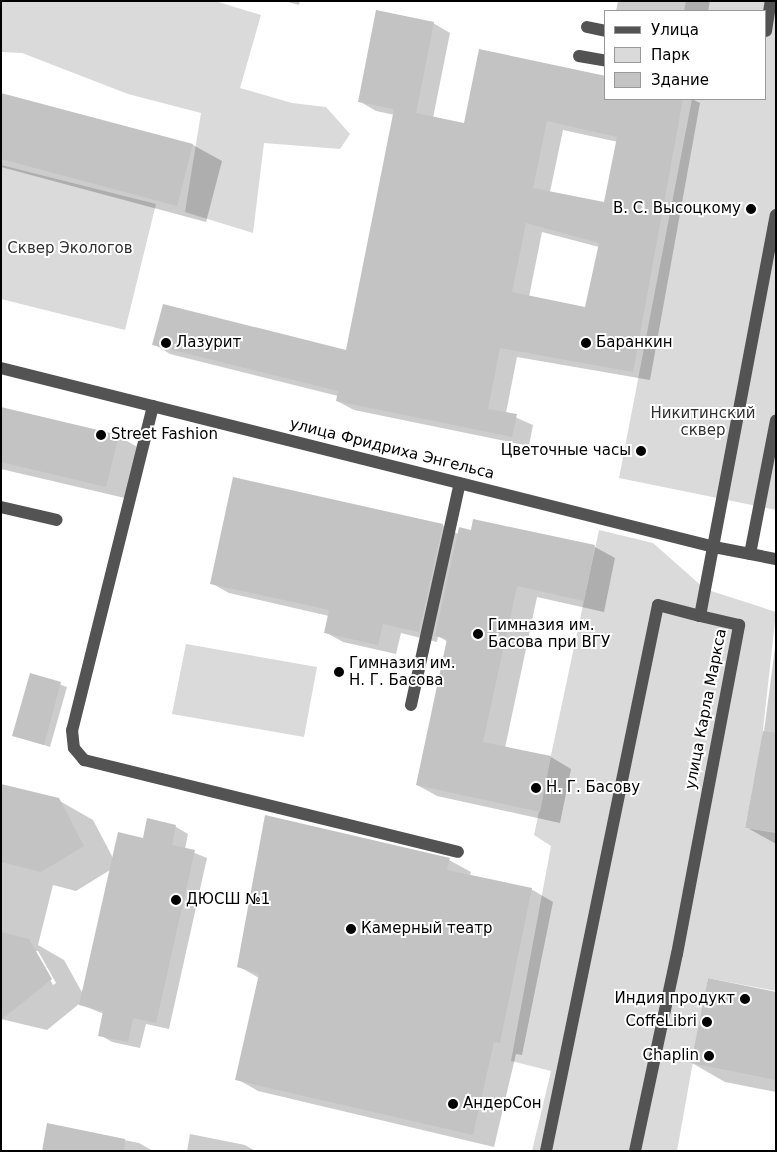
<!DOCTYPE html>
<meta charset="utf-8">
<style>
body{margin:0}
#map{position:relative;width:777px;height:1152px;overflow:hidden;background:#fff;font-family:"DejaVu Sans",sans-serif}
div>[style]{position:absolute}
.green>*{inset:0;background:#dadada}
.shadow>*{inset:0;background:#0003}
.building>*{inset:0;background:#c3c3c3}
.minor>*{height:12px;margin:-6px;padding:0 6px;transform-origin:6px;border-radius:6px;background:#535353}
.dots>*{width:14px;height:14px;translate:-50% -50%;box-sizing:border-box;border:2px solid #fff;border-radius:50%}
span{translate:-50% -50%;white-space:nowrap;text-align:center;line-height:1.15;-webkit-text-stroke:4px #fff;paint-order:stroke}
.poi-label{font-size:15px;color:#000}
.right{translate:-100% -50%;text-align:right}
.left{translate:0 -50%;text-align:left}
.park-label{font-size:15px;color:#313131}
.street-label{font-size:15px;color:#000}
.frame{position:absolute;inset:0;border:2px solid #000;pointer-events:none}
.legend{position:absolute;left:604px;top:10px;width:162px;height:90px;box-sizing:border-box;background:#fff;border:1px solid #999;margin:0;padding:6px 9px;list-style:none;font-size:15px;color:#000}
.legend li{display:flex;align-items:center;gap:10px;height:25px}
.legend b{width:25px;border:1px solid #999}
</style>
<div id="map">
<div class="green">
<div style="clip-path:polygon(1px 1px,215px 1px,261px 15px,240px 88px,292px 103px,326px 107px,350px 134px,340px 149px,264px 143px,253px 233px,185px 212px,201px 113px,128px 94px,22px 53px,1px 52px)"></div>
<div style="clip-path:polygon(686px 1px,776px 1px,776px 510px,619px 478px,692px 99px,766px 99px,766px 11px,684px 11px)"></div>
<div style="clip-path:polygon(1px 165px,156px 204px,125px 330px,1px 299px)"></div>
<div style="clip-path:polygon(599px 530px,653px 543px,705px 589px,776px 612px,762px 739px,745px 828px,776px 833px,776px 991px,708px 978px,677px 1151px,532px 1151px,551px 1071px,511px 1061px,551px 846px,534px 835px)"></div>
<div style="clip-path:polygon(186px 644px,317px 667px,304px 737px,172px 714px)"></div>
</div>
<div class="shadow">
<div style="clip-path:polygon(284px 1px,300px 1px,299px 5px)"></div>
<div style="clip-path:polygon(618px 1px,710px 1px,708px 11px,616px 11px)"></div>
<div style="clip-path:polygon(evenodd,433px 23px,450px 33px,433px 118px,465px 124px,606px 99px,692px 99px,700px 103px,650px 380px,517px 357px,506px 413px,533px 425px,529px 446px,354px 410px,337px 401px,338px 396px,170px 354px,154px 344px,347px 351px,395px 115px,376px 111px,359px 101px,433px 23px,563px 130px,618px 142px,605px 203px,550px 192px,563px 130px,433px 23px,542px 232px,599px 247px,586px 308px,529px 297px,542px 232px)"></div>
<div style="clip-path:polygon(1px 94px,193px 145px,222px 161px,206px 222px,1px 167px)"></div>
<div style="clip-path:polygon(1px 408px,118px 436px,141px 449px,129px 499px,1px 469px)"></div>
<div style="clip-path:polygon(474px 521px,595px 547px,615px 558px,604px 612px,537px 597px,505px 748px,551px 757px,571px 769px,560px 823px,437px 796px,417px 785px,448px 642px,438px 636px,437px 642px,401px 633px,396px 654px,343px 642px,325px 632px,329px 616px,229px 593px,211px 583px,442px 525px,458px 534px,472px 531px)"></div>
<div style="clip-path:polygon(776px 640px,776px 844px,746px 827px,763px 739px)"></div>
<div style="clip-path:polygon(31px 674px,67px 687px,50px 747px,13px 735px)"></div>
<div style="clip-path:polygon(evenodd,1px 786px,58px 800px,93px 820px,113px 858px,144px 840px,148px 820px,176px 827px,188px 834px,185px 849px,207px 858px,169px 1029px,146px 1024px,140px 1048px,112px 1042px,100px 1035px,104px 1014px,79px 1004px,47px 1030px,1px 1019px,1px 786px,110px 870px,83px 994px,64px 960px,38px 945px,53px 885px,76px 891px,110px 870px,1px 786px,35px 951px,38px 951px,56px 983px,53px 985px,35px 951px)"></div>
<div style="clip-path:polygon(449px 860px,471px 872px,470px 876px,531px 889px,553px 902px,522px 1055px,516px 1054px,494px 1147px,258px 1091px,237px 1079px,259px 978px,238px 966px)"></div>
<div style="clip-path:polygon(776px 993px,776px 1092px,725px 1082px,692px 1063px)"></div>
<div style="clip-path:polygon(48px 1125px,139px 1143px,153px 1151px,43px 1151px)"></div>
<div style="clip-path:polygon(190px 1134px,245px 1145px,255px 1151px,187px 1151px)"></div>
</div>
<div class="building">
<div style="clip-path:polygon(evenodd,376px 10px,434px 22px,416px 113px,464px 123px,479px 49px,606px 76px,606px 99px,683px 99px,633px 372px,500px 348px,488px 409px,517px 414px,512px 437px,336px 401px,338px 391px,152px 345px,163px 304px,346px 350px,394px 109px,358px 102px,376px 10px,547px 121px,617px 137px,604px 202px,533px 188px,547px 121px,376px 10px,526px 223px,599px 243px,585px 307px,512px 292px,526px 223px)"></div>
<div style="clip-path:polygon(1px 93px,193px 144px,177px 206px,1px 159px)"></div>
<div style="clip-path:polygon(1px 407px,119px 435px,106px 487px,1px 462px)"></div>
<div style="clip-path:polygon(233px 477px,443px 524px,419px 632px,383px 624px,378px 645px,324px 633px,329px 610px,210px 584px)"></div>
<div style="clip-path:polygon(473px 519px,595px 545px,584px 601px,517px 586px,483px 742px,551px 756px,540px 812px,416px 785px,447px 639px,435px 636px,459px 527px,471px 530px)"></div>
<div style="clip-path:polygon(30px 673px,61px 682px,44px 745px,12px 736px)"></div>
<div style="clip-path:polygon(763px 731px,776px 733px,776px 832px,745px 828px)"></div>
<div style="clip-path:polygon(1px 784px,59px 798px,84px 846px,41px 872px,1px 862px)"></div>
<div style="clip-path:polygon(265px 815px,450px 858px,447px 870px,532px 888px,500px 1043px,494px 1042px,473px 1135px,235px 1080px,259px 974px,237px 967px)"></div>
<div style="clip-path:polygon(147px 818px,176px 825px,172px 845px,195px 850px,156px 1023px,133px 1018px,128px 1042px,98px 1036px,103px 1011px,79px 1005px,118px 832px,143px 838px)"></div>
<div style="clip-path:polygon(1px 932px,29px 939px,52px 979px,1px 1020px)"></div>
<div style="clip-path:polygon(708px 978px,776px 992px,776px 1080px,691px 1063px)"></div>
<div style="clip-path:polygon(47px 1123px,125px 1139px,124px 1151px,42px 1151px)"></div>
</div>
<div class="minor">
<div style="left:587px;top:27px;width:19px;rotate:12deg"></div>
<div style="left:766px;top:31px;width:30px;rotate:-81deg"></div>
<div style="left:579px;top:56px;width:27px;rotate:10deg"></div>
<div style="left:1px;top:368px;width:735px;rotate:14.09deg"></div>
<div style="left:714px;top:547px;width:63px;rotate:11deg"></div>
<div style="left:153px;top:406px;width:334px;rotate:104deg"></div>
<div style="left:72px;top:730px;width:18px;rotate:84deg"></div>
<div style="left:74px;top:748px;width:16px;rotate:50deg"></div>
<div style="left:84px;top:760px;width:385px;rotate:13.8deg"></div>
<div style="left:1px;top:507px;width:57px;rotate:13.1deg"></div>
<div style="left:750px;top:554px;width:136px;rotate:-79deg"></div>
<div style="left:411px;top:705px;width:227px;rotate:-77.6deg"></div>
<div style="left:546px;top:1151px;width:557px;rotate:-78.41deg"></div>
<div style="left:658px;top:605px;width:43px;rotate:14.7deg"></div>
<div style="left:635px;top:1151px;width:201px;rotate:-78deg"></div>
<div style="left:677px;top:954px;width:335px;rotate:-79.3deg"></div>
<div style="left:739px;top:625px;width:40px;rotate:-167deg"></div>
<div style="left:700px;top:616px;width:408px;rotate:-79.3deg"></div>
</div>
<div class="dots">
<div style="left:751px;top:209px;background:#000"></div>
<div style="left:166px;top:343px;background:#000"></div>
<div style="left:586px;top:343px;background:#000"></div>
<div style="left:101px;top:435px;background:#000"></div>
<div style="left:641px;top:451px;background:#000"></div>
<div style="left:478px;top:634px;background:#000"></div>
<div style="left:339px;top:672px;background:#000"></div>
<div style="left:536px;top:788px;background:#000"></div>
<div style="left:176px;top:900px;background:#000"></div>
<div style="left:351px;top:929px;background:#000"></div>
<div style="left:745px;top:999px;background:#000"></div>
<div style="left:707px;top:1022px;background:#000"></div>
<div style="left:709px;top:1056px;background:#000"></div>
<div style="left:453px;top:1104px;background:#000"></div>
</div>
<div class="poi-label">
<span class="right" style="left:741px;top:209px">В. С. Высоцкому</span>
<span class="left" style="left:176px;top:343px">Лазурит</span>
<span class="left" style="left:596px;top:343px">Баранкин</span>
<span class="left" style="left:111px;top:435px">Street Fashion</span>
<span class="right" style="left:631px;top:451px">Цветочные часы</span>
<span class="left" style="left:488px;top:634px">Гимназия им.<br>Басова при ВГУ</span>
<span class="left" style="left:349px;top:672px">Гимназия им.<br>Н. Г. Басова</span>
<span class="left" style="left:546px;top:788px">Н. Г. Басову</span>
<span class="left" style="left:186px;top:900px">ДЮСШ №1</span>
<span class="left" style="left:361px;top:929px">Камерный театр</span>
<span class="right" style="left:735px;top:999px">Индия продукт</span>
<span class="right" style="left:697px;top:1022px">CoffeLibri</span>
<span class="right" style="left:699px;top:1056px">Chaplin</span>
<span class="left" style="left:463px;top:1104px">АндерСон</span>
</div>
<div class="park-label">
<span style="left:70px;top:249px">Сквер Экологов</span>
<span style="left:703px;top:422px">Никитинский<br>сквер</span>
</div>
<div class="street-label">
<span style="left:392px;top:449px;rotate:14deg">улица Фридриха Энгельса</span>
<span style="left:706px;top:709px;rotate:-79deg">улица Карла Маркса</span>
</div>
<div class="frame"></div>
<ul class="legend">
<li><b style="height:6px;background:#535353"></b>Улица</li>
<li><b style="height:14px;background:#dadada"></b>Парк</li>
<li><b style="height:14px;background:#c3c3c3"></b>Здание</li>
</ul>
</div>
